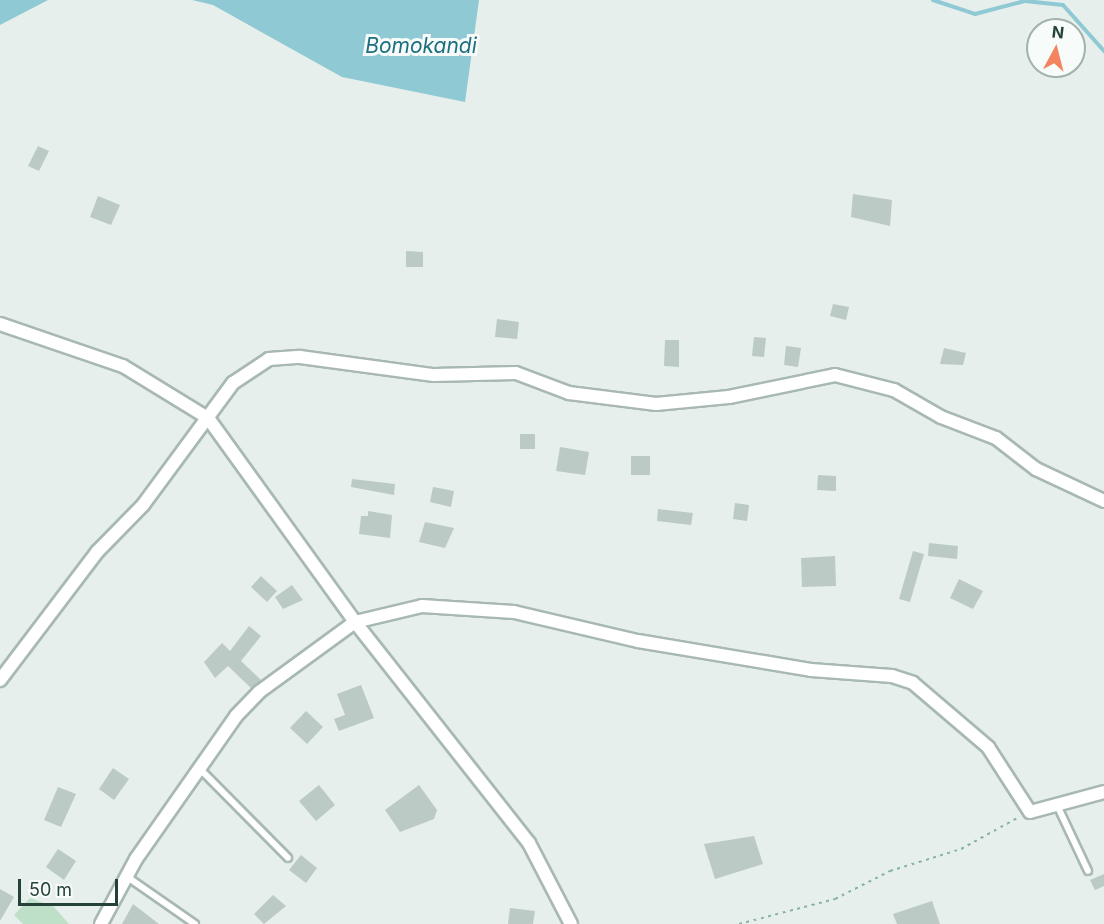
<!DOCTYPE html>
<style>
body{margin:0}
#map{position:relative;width:1104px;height:924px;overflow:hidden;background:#e6efeb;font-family:Inter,sans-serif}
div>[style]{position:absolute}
.green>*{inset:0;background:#bfe0c8}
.water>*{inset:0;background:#8ec9d4}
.stream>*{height:4px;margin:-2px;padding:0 2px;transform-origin:2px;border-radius:2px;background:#8ec9d4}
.building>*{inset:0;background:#bbcac4}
.path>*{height:2px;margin-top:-1px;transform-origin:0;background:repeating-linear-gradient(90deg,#86b3a5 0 3px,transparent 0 7.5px)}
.roads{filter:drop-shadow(2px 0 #a8b8b2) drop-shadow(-2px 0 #a8b8b2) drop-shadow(0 2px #a8b8b2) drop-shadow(0 -2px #a8b8b2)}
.service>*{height:6px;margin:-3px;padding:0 3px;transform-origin:3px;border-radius:3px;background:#fff}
.minor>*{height:12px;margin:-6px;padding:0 6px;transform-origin:6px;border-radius:6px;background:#fff}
span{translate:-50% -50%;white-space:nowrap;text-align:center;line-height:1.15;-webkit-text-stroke:6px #f7fbf9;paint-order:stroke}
.water-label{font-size:21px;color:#1c6f80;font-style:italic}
.north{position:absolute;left:1026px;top:18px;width:60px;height:60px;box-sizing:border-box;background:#f7fbf9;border:2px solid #a3b1ad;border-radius:50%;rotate:7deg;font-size:16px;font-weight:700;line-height:24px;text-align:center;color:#24423a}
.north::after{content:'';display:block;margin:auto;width:21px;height:27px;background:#f4845f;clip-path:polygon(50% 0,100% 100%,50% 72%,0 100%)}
.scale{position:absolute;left:18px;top:879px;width:100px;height:27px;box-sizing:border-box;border:3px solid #24423a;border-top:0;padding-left:8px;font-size:18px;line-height:21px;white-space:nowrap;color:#24423a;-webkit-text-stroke:4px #f7fbf9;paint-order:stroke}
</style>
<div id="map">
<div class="green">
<div style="clip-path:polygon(30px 898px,54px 907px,69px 924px,23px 924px,14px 915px)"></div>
</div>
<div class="water">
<div style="clip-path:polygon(0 0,48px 0,0 25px)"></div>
<div style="clip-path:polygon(192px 0,479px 0,465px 102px,342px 77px,213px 5px)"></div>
</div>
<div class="stream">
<div style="left:933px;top:0;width:44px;rotate:18.4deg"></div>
<div style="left:975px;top:14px;width:52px;rotate:-14.6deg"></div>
<div style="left:1025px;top:1px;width:38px;rotate:6deg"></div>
<div style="left:1063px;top:5px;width:62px;rotate:48.3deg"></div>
</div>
<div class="building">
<div style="clip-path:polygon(38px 146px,49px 151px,39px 171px,28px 166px)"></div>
<div style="clip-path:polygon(853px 194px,892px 200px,890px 226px,851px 217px)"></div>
<div style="clip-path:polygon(98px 196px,120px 205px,111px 225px,90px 217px)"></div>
<div style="clip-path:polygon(406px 251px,423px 252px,423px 267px,406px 267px)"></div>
<div style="clip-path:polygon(833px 304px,849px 307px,846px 320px,830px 316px)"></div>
<div style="clip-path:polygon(497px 319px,519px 322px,517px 339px,495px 337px)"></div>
<div style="clip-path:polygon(754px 337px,766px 338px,764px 357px,752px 356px)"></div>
<div style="clip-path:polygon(665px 340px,679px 340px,679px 367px,664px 366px)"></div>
<div style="clip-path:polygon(786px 346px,801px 348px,798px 367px,784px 365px)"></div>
<div style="clip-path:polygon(944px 348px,966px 353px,963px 365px,940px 364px)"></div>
<div style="clip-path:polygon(520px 434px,535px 434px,535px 449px,520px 449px)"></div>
<div style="clip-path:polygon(560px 447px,589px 452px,585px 475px,556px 471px)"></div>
<div style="clip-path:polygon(631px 456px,650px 456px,650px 475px,631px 475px)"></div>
<div style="clip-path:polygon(818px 475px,836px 476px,836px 491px,817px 490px)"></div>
<div style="clip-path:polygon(352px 479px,395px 484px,394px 495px,351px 487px)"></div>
<div style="clip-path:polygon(433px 487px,454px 491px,451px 507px,430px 502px)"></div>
<div style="clip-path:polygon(735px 503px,749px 505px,747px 521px,733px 519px)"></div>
<div style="clip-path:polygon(658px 509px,693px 513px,691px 525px,657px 521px)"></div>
<div style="clip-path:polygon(368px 511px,392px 515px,390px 538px,359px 534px,361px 516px,368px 516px)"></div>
<div style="clip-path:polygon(425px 522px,454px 528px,445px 548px,419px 542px)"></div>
<div style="clip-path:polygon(929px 543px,958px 546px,957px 559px,928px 556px)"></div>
<div style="clip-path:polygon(913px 551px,924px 554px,910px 602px,899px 599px)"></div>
<div style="clip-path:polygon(835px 556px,836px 586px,802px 587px,801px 558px)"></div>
<div style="clip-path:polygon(261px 576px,277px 591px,267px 602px,251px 587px)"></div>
<div style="clip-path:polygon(959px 579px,983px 591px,973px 609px,950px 598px)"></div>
<div style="clip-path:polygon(292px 585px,303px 600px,283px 609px,275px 597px)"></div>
<div style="clip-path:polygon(249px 626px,261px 636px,241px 661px,261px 680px,251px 688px,228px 666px,215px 678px,204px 662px,222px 643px,230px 651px)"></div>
<div style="clip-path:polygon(361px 685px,374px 718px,339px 731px,334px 719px,345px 715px,337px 694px)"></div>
<div style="clip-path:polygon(306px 711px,323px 727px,307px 744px,290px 728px)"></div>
<div style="clip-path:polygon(113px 768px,129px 779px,114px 800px,99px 789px)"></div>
<div style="clip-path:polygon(319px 785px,335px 805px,316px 821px,299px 801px)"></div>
<div style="clip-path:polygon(419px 785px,437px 810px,434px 819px,400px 832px,385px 810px)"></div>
<div style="clip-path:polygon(58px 787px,76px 794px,61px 827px,44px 820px)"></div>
<div style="clip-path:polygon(754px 836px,763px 864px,715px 879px,704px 844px)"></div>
<div style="clip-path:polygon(58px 849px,76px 861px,64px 880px,46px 867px)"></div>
<div style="clip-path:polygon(301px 855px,317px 868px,306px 883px,289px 870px)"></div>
<div style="clip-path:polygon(1104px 874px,1104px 886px,1095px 890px,1090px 880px)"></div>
<div style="clip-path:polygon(0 889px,14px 897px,0 921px)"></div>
<div style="clip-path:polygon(273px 895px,286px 906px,264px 924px,254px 914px)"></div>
<div style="clip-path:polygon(932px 901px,940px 924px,897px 924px,893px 914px)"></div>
<div style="clip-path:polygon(133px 904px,159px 924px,122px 924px)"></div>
<div style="clip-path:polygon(510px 908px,535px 911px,533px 924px,508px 924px)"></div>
</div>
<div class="path">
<div style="left:739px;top:924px;width:99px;rotate:-14.6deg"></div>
<div style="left:835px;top:899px;width:62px;rotate:-27deg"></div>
<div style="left:890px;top:871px;width:74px;rotate:-17.2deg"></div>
<div style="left:961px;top:849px;width:66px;rotate:-28.9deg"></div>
</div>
<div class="roads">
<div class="service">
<div style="left:200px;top:769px;width:125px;rotate:45.3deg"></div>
<div style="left:1056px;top:803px;width:75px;rotate:64.8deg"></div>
<div style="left:126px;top:876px;width:84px;rotate:34.8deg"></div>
</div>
<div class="minor">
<div style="left:0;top:324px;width:130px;rotate:18.9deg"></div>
<div style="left:123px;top:366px;width:100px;rotate:31.5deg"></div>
<div style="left:208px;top:418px;width:251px;rotate:54.2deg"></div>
<div style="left:355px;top:622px;width:281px;rotate:51.8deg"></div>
<div style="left:529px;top:843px;width:91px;rotate:62.6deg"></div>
<div style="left:0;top:680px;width:161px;rotate:-52.8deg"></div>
<div style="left:97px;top:552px;width:66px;rotate:-45.6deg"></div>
<div style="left:143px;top:505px;width:152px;rotate:-53.6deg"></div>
<div style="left:233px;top:383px;width:43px;rotate:-33.7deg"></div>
<div style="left:269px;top:359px;width:31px;rotate:-4deg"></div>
<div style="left:300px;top:357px;width:135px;rotate:7.7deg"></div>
<div style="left:434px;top:375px;width:82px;rotate:-1.4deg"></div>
<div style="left:516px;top:373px;width:57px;rotate:20.7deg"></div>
<div style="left:569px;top:393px;width:88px;rotate:7.2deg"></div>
<div style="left:656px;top:404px;width:73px;rotate:-5.5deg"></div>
<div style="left:729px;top:397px;width:108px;rotate:-11.7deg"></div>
<div style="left:835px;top:375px;width:61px;rotate:14.3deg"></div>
<div style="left:894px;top:390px;width:54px;rotate:29.9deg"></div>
<div style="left:941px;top:417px;width:59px;rotate:20.9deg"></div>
<div style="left:996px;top:438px;width:51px;rotate:37.8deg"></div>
<div style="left:1036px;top:469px;width:75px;rotate:25.2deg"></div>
<div style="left:101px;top:924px;width:74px;rotate:-61.7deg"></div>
<div style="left:136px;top:859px;width:174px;rotate:-55deg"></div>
<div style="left:236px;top:716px;width:33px;rotate:-46deg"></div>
<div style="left:259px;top:692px;width:119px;rotate:-36.1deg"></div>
<div style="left:355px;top:622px;width:69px;rotate:-13.4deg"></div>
<div style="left:422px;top:606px;width:92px;rotate:3.7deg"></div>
<div style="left:514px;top:612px;width:127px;rotate:13.2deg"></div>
<div style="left:638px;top:641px;width:175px;rotate:9.5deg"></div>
<div style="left:811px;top:670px;width:81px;rotate:4.2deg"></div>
<div style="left:892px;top:676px;width:22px;rotate:18deg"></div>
<div style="left:913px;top:683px;width:99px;rotate:40.5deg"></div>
<div style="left:988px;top:747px;width:77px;rotate:57.1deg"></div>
<div style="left:1030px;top:812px;width:77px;rotate:-15.1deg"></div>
</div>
</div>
<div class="water-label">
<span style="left:421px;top:46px">Bomokandi</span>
</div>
<div class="north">N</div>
<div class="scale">50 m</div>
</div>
